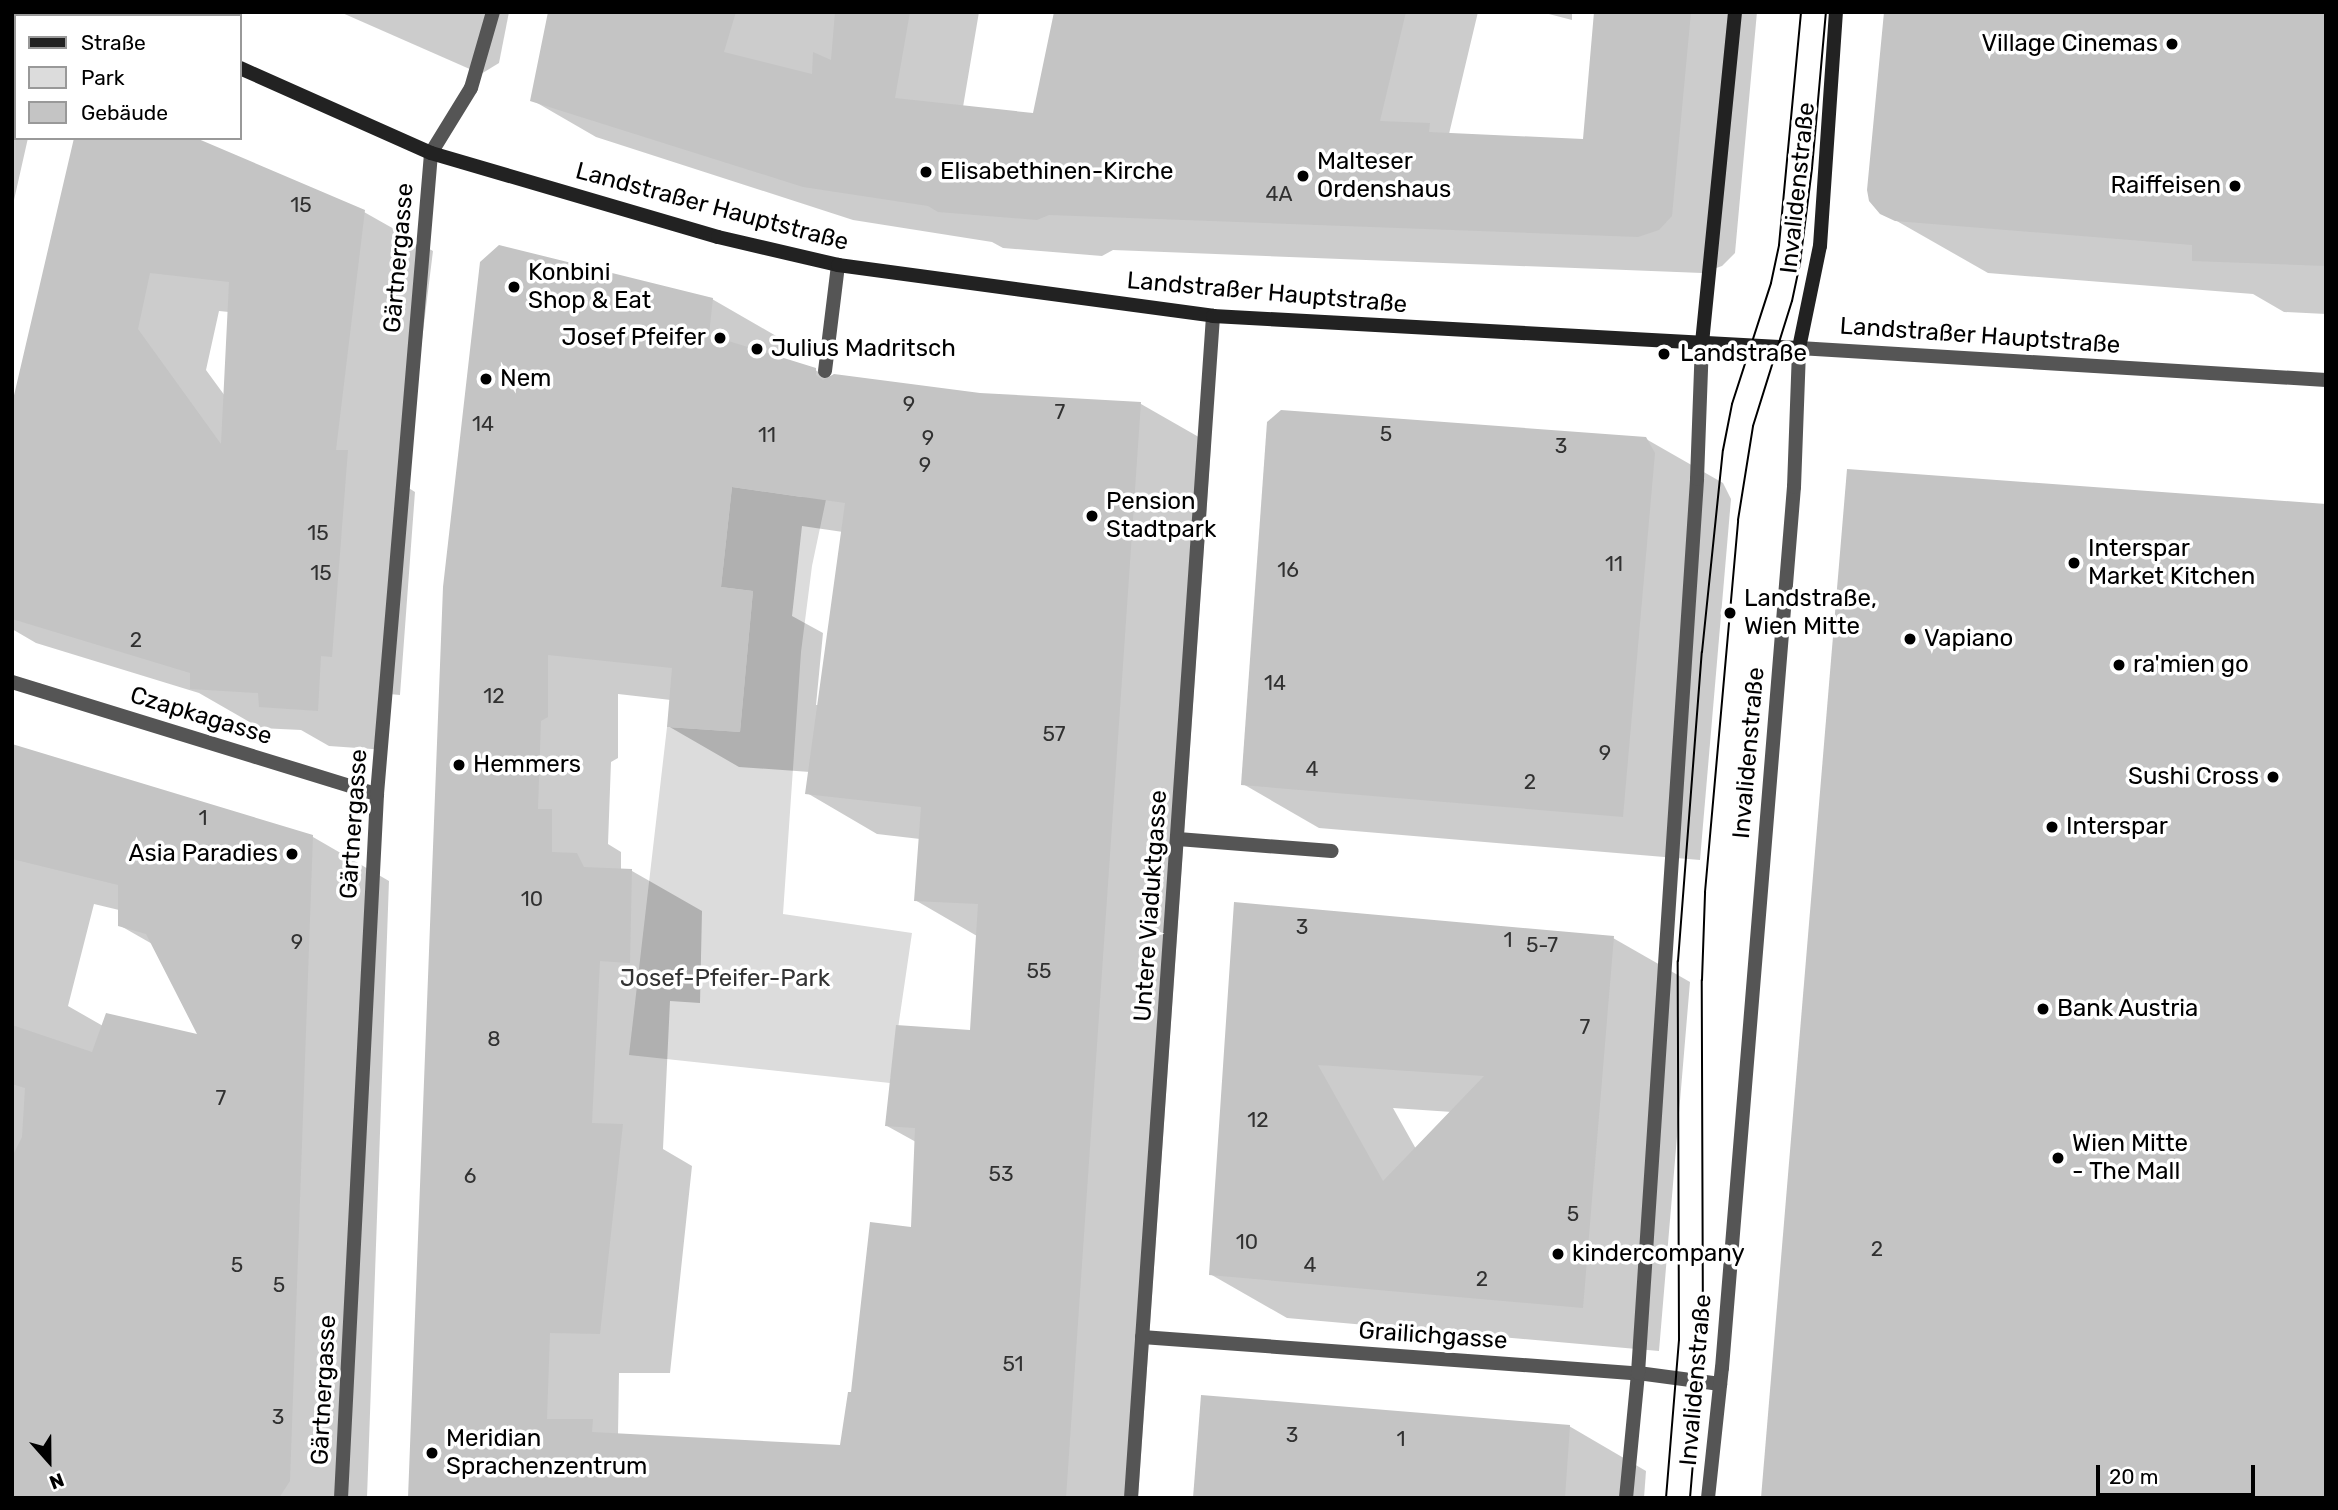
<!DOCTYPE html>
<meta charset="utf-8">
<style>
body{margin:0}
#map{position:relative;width:2338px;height:1510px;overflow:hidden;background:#fff;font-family:Rubik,sans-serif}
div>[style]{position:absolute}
.green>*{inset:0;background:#dcdcdc}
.shadow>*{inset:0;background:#0003}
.building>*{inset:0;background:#c4c4c4}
.service>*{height:14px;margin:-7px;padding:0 7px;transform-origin:7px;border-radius:7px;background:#555}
.pedestrian>*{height:14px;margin:-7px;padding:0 7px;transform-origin:7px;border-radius:7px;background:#555}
.minor>*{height:14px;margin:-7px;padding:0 7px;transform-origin:7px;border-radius:7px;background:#555}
.tertiary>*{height:14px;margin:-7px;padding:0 7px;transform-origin:7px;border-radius:7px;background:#555}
.secondary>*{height:14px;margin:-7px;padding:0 7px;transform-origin:7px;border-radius:7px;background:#222}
.tram>*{height:2px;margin:-1px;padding:0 1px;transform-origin:1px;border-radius:1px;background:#000}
.dots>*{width:19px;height:19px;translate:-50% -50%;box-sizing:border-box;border:4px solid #fff;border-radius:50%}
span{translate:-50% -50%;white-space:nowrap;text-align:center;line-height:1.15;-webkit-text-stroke:7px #fff;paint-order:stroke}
.number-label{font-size:21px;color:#313131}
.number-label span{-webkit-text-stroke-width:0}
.poi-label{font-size:24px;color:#000}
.right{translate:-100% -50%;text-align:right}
.left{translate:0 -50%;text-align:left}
.street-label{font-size:24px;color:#000}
.park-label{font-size:24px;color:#333}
.frame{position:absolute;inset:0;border:14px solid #000;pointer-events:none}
.legend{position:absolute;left:14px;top:14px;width:228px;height:126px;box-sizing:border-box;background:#fff;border:2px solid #999;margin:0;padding:9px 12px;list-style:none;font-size:21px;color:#000}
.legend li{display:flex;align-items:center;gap:14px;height:35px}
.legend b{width:35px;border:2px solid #999}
.north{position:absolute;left:14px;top:1426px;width:70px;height:70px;-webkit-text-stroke:5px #fff;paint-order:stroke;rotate:159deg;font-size:19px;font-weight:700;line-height:28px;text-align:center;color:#000}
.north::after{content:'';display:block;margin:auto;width:24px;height:32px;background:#000;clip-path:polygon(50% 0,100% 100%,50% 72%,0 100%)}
.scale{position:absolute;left:2096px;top:1465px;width:159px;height:32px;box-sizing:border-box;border:4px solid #000;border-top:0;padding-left:9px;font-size:21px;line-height:24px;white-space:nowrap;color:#000;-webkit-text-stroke:5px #fff;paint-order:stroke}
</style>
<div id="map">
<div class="green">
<div style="clip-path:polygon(732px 487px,801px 497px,828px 490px,812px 566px,801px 652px,783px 914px,912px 933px,890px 1083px,629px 1055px,667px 727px,740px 732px,753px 591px,721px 587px)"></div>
</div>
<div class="shadow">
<div style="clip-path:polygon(340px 12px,509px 12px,499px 63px,481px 74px)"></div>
<div style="clip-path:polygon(549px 12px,979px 12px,963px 107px,1034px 115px,1056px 12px,1478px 12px,1449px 134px,1585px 141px,1596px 12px,1757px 12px,1735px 253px,1722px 266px,1702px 273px,1113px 250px,1102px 256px,1003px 248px,992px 242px,853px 220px,596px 137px,532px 100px)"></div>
<div style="clip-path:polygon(1541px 12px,1572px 12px,1572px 20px)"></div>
<div style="clip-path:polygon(2326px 12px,2326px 314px,2284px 312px,2253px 294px,1988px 273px,1881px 212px)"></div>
<div style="clip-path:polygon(12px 72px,16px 74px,16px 138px,28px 138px,12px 209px)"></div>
<div style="clip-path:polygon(evenodd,75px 138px,364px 212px,433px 251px,404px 485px,415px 492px,400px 695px,389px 694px,386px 750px,329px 746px,301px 730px,260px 728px,199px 693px,36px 643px,12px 629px,12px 410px,75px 138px,219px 311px,229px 312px,225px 396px,206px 370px,219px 311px)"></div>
<div style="clip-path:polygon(evenodd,712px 299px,783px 340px,781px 359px,815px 370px,830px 378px,979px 394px,1141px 404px,1211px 444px,1138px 1498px,409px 1498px,445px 588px,712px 299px,802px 526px,843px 532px,819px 705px,816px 705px,823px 633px,792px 616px,802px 526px,712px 299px,618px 694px,671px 700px,668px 726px,739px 767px,810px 772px,807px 793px,877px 834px,920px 839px,915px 900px,977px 936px,971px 1032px,887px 1126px,916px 1142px,912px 1229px,852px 1394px,841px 1447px,618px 1435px,619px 1373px,670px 1373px,692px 1166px,663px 1149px,670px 1001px,700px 1003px,702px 911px,632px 871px,621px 870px,621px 852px,608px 844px,611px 762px,618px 758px,618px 694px)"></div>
<div style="clip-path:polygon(1646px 439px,1723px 483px,1731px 499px,1700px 860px,1319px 828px,1243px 784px)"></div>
<div style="clip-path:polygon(evenodd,12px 746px,313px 837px,389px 881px,367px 1498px,12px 1498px,12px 746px,94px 904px,119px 910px,119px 925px,154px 945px,200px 1037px,103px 1026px,68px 1006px,94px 904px)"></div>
<div style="clip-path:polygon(evenodd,1236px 904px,1613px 938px,1690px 982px,1659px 1351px,1287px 1318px,1210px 1274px,1236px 904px,1393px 1108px,1452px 1112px,1416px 1149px,1393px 1108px)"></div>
<div style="clip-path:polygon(1569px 1426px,1646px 1471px,1644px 1498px,1195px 1498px)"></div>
</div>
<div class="building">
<div style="clip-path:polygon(548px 12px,736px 12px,724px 52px,812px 74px,813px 52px,831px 60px,835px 12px,910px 12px,895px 98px,1033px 113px,1054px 12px,1406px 12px,1380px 121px,1430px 123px,1429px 132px,1583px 139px,1594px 12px,1691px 12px,1672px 216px,1659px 230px,1638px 237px,1049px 215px,1037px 220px,938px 212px,928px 206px,803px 187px,530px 101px)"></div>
<div style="clip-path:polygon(1884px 12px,2326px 12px,2326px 266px,2192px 261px,2192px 245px,1895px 221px,1880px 214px,1869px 201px,1867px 190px)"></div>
<div style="clip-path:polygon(evenodd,74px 138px,196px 138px,365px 210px,336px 450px,348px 450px,332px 657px,321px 656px,318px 711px,259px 707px,258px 693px,190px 689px,190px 673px,12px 619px,12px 404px,74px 138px,150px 273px,229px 282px,221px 444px,138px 329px,150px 273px)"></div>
<div style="clip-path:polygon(evenodd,499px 245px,713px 298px,709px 335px,816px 368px,816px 375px,823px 380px,834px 374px,980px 393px,1141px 402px,1066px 1498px,408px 1498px,443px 587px,480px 262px,499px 245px,732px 487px,845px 503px,805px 794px,921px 807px,914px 901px,978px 904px,970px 1030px,896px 1025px,885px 1126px,915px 1128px,911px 1227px,870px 1222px,851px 1392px,848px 1392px,840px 1445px,592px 1432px,593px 1419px,547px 1419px,550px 1333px,600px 1334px,623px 1124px,592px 1123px,600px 961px,630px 963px,632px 869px,584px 867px,577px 853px,552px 852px,552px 809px,538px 809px,541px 721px,548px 717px,548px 655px,672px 668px,667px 727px,740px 732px,753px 591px,721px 587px,732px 487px)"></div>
<div style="clip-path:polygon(1281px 410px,1646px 437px,1655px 453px,1623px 817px,1241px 785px,1267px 422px)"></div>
<div style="clip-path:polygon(1847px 469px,2326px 504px,2326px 1498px,1761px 1498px)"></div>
<div style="clip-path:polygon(12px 744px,313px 835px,290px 1481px,279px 1498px,12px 1498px,12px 1157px,22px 1137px,25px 1088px,12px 1084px,12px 1025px,92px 1052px,106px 1013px,197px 1034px,146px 934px,118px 926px,118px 885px,12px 859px)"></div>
<div style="clip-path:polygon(evenodd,1234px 902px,1614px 936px,1583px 1308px,1209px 1275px,1234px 902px,1318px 1065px,1484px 1076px,1383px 1181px,1318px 1065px)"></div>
<div style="clip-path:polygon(1201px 1395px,1570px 1425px,1565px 1498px,1193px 1498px)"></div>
</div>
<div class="service">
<div style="left:825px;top:371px;width:107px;rotate:-83deg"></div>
</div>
<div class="pedestrian">
<div style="left:1799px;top:348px;width:528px;rotate:3.47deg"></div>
</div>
<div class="minor">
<div style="left:12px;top:682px;width:382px;rotate:17.1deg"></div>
<div style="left:1178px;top:839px;width:154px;rotate:4.5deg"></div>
<div style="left:1142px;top:1337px;width:497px;rotate:4.2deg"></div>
<div style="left:1638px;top:1373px;width:83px;rotate:7.6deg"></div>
<div style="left:341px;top:1498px;width:705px;rotate:-87.07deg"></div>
<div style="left:377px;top:794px;width:643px;rotate:-85.18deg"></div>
<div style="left:431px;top:153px;width:76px;rotate:-58.4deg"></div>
<div style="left:471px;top:88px;width:79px;rotate:-73.9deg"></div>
<div style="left:1131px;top:1498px;width:1185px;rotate:-86.03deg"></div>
</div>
<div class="tertiary">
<div style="left:1626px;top:1498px;width:126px;rotate:-84.5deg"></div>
<div style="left:1638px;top:1373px;width:896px;rotate:-86.22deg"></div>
<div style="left:1697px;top:479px;width:136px;rotate:-87.9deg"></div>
<div style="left:1708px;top:1498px;width:131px;rotate:-83.9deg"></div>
<div style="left:1722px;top:1368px;width:884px;rotate:-85.33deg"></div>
<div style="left:1794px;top:487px;width:139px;rotate:-87.9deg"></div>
</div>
<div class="secondary">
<div style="left:114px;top:12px;width:9px;rotate:27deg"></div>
<div style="left:240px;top:68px;width:209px;rotate:24deg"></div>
<div style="left:431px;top:153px;width:299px;rotate:16.3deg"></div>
<div style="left:718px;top:237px;width:123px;rotate:13.1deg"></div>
<div style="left:838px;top:265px;width:378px;rotate:7.7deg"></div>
<div style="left:1213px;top:316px;width:587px;rotate:3.13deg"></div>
<div style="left:1799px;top:348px;width:104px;rotate:-78.4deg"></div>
<div style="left:1820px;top:246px;width:235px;rotate:-86.1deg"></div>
<div style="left:1702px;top:343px;width:333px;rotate:-84.3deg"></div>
</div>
<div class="tram">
<div style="left:1666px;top:1498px;width:159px;rotate:-85.3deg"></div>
<div style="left:1679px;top:1340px;width:379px;rotate:-90.2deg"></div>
<div style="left:1678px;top:961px;width:310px;rotate:-85.6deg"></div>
<div style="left:1702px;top:652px;width:203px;rotate:-84.1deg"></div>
<div style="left:1723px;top:450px;width:47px;rotate:-78.9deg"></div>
<div style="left:1732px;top:404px;width:127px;rotate:-72.1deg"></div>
<div style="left:1771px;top:283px;width:39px;rotate:-78deg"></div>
<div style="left:1779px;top:245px;width:234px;rotate:-84.6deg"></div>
<div style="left:1690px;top:1498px;width:155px;rotate:-85.2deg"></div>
<div style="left:1703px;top:1344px;width:364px;rotate:-90.2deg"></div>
<div style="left:1702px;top:980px;width:88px;rotate:-88deg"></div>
<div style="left:1705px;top:892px;width:373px;rotate:-84.9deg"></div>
<div style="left:1738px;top:520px;width:95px;rotate:-80.9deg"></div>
<div style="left:1753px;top:426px;width:131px;rotate:-72.7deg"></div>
<div style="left:1792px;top:301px;width:39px;rotate:-78deg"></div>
<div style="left:1800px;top:263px;width:96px;rotate:-82.8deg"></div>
<div style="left:1812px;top:168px;width:157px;rotate:-84.9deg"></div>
</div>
<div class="dots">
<div style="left:2172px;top:44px;background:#000"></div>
<div style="left:926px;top:172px;background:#000"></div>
<div style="left:1303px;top:176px;background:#000"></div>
<div style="left:2235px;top:186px;background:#000"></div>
<div style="left:514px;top:287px;background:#000"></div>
<div style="left:720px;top:338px;background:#000"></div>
<div style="left:757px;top:349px;background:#000"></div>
<div style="left:1664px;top:354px;background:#000"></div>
<div style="left:486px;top:379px;background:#000"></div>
<div style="left:1092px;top:516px;background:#000"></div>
<div style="left:2074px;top:563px;background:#000"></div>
<div style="left:1730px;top:613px;background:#000"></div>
<div style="left:1910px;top:639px;background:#000"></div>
<div style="left:2119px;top:665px;background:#000"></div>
<div style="left:459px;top:765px;background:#000"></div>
<div style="left:2273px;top:777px;background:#000"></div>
<div style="left:2052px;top:827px;background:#000"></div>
<div style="left:292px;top:854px;background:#000"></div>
<div style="left:2043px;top:1009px;background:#000"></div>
<div style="left:2058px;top:1158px;background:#000"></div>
<div style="left:1558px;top:1254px;background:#000"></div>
<div style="left:432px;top:1453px;background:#000"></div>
</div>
<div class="number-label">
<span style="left:1279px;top:194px">4A</span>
<span style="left:301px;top:205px">15</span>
<span style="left:909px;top:404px">9</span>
<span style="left:1060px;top:412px">7</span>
<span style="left:483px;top:424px">14</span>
<span style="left:1386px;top:434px">5</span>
<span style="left:767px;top:435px">11</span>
<span style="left:928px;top:438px">9</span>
<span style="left:1561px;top:446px">3</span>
<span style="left:925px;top:465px">9</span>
<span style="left:318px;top:533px">15</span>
<span style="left:1614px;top:564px">11</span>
<span style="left:1288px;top:570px">16</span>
<span style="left:321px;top:573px">15</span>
<span style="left:136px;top:640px">2</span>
<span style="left:1275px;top:683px">14</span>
<span style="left:494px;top:696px">12</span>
<span style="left:1054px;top:734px">57</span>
<span style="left:1605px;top:753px">9</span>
<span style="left:1312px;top:769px">4</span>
<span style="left:1530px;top:782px">2</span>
<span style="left:203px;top:818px">1</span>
<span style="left:532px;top:899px">10</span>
<span style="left:1302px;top:927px">3</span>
<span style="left:1508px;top:940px">1</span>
<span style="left:297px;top:942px">9</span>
<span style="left:1542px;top:945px">5-7</span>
<span style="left:1039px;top:971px">55</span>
<span style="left:1585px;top:1027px">7</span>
<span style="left:494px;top:1039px">8</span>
<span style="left:221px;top:1098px">7</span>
<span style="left:1258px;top:1120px">12</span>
<span style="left:1001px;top:1174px">53</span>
<span style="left:470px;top:1176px">6</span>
<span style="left:1573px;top:1214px">5</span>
<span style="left:1247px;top:1242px">10</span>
<span style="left:1877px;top:1249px">2</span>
<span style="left:237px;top:1265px">5</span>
<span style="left:1310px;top:1265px">4</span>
<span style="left:1482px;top:1279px">2</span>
<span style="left:279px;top:1285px">5</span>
<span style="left:1013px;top:1364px">51</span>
<span style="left:278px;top:1417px">3</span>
<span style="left:1292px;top:1435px">3</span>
<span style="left:1401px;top:1439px">1</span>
</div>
<div class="poi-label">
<span class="right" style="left:2158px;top:44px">Village Cinemas</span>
<span class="left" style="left:1317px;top:176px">Malteser<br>Ordenshaus</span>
<span class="left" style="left:940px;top:172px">Elisabethinen-Kirche</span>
<span class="right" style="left:2221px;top:186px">Raiffeisen</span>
<span class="left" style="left:528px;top:287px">Konbini<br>Shop &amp; Eat</span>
<span class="right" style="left:706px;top:338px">Josef Pfeifer</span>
<span class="left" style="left:771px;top:349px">Julius Madritsch</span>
<span class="left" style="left:1680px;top:354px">Landstraße</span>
<span class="left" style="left:500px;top:379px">Nem</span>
<span class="left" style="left:1106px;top:516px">Pension<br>Stadtpark</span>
<span class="left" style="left:2088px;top:563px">Interspar<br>Market Kitchen</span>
<span class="left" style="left:1744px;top:613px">Landstraße,<br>Wien Mitte</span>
<span class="left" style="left:1924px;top:639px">Vapiano</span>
<span class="left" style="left:2133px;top:665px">ra'mien go</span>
<span class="left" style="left:473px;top:765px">Hemmers</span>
<span class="right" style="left:2259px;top:777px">Sushi Cross</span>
<span class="left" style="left:2066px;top:827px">Interspar</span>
<span class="right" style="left:278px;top:854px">Asia Paradies</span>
<span class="left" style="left:2057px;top:1009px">Bank Austria</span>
<span class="left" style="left:2072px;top:1158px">Wien Mitte<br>- The Mall</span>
<span class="left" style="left:1572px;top:1254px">kindercompany</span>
<span class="left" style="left:446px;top:1453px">Meridian<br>Sprachenzentrum</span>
</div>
<div class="street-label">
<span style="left:1798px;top:188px;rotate:-84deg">Invalidenstraße</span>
<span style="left:712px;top:207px;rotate:15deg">Landstraßer Hauptstraße</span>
<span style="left:399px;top:258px;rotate:-85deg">Gärtnergasse</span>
<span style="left:1267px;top:293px;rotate:5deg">Landstraßer Hauptstraße</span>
<span style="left:1980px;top:336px;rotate:4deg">Landstraßer Hauptstraße</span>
<span style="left:201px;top:716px;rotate:17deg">Czapkagasse</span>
<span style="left:1749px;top:753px;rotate:-85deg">Invalidenstraße</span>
<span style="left:354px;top:824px;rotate:-86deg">Gärtnergasse</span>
<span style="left:1151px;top:906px;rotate:-86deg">Untere Viaduktgasse</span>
<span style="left:1433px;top:1336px;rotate:4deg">Grailichgasse</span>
<span style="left:1696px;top:1380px;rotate:-85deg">Invalidenstraße</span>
<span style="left:324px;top:1390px;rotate:-87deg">Gärtnergasse</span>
</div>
<div class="park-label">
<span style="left:725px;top:979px">Josef-Pfeifer-Park</span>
</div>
<div class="frame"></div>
<ul class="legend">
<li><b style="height:9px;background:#222"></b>Straße</li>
<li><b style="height:19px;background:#dcdcdc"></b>Park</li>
<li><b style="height:19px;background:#c4c4c4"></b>Gebäude</li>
</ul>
<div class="north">N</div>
<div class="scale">20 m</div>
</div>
